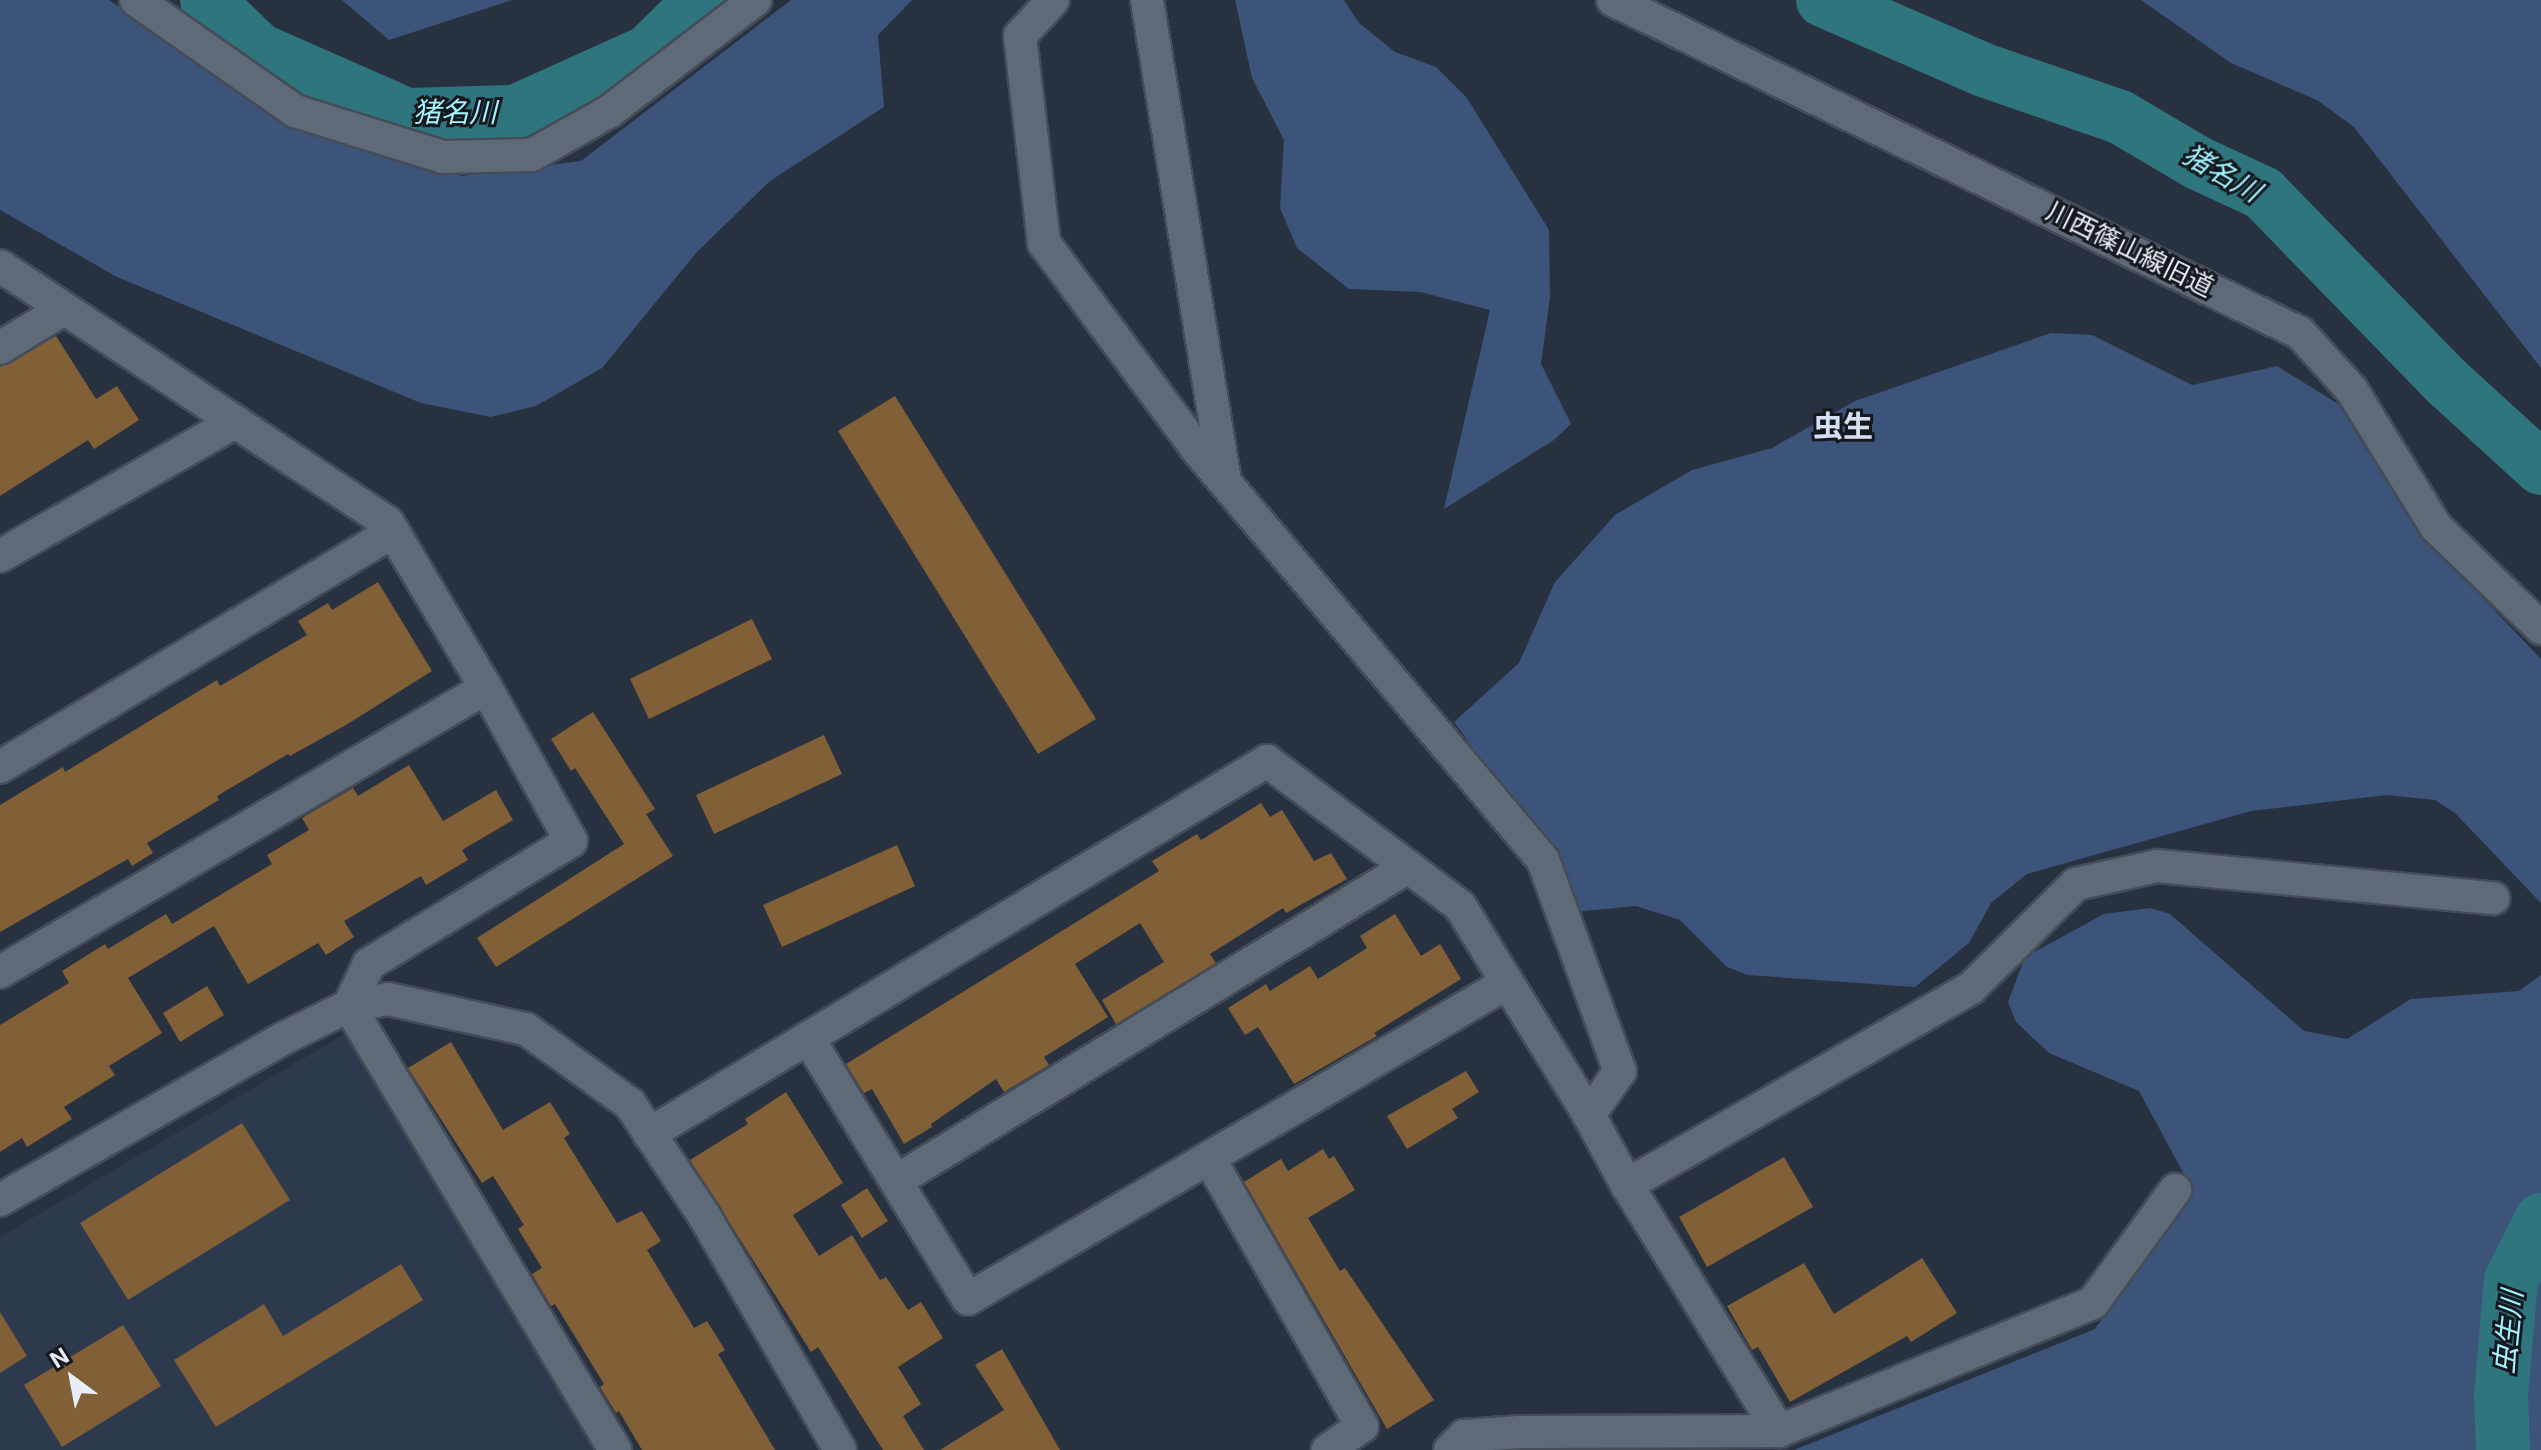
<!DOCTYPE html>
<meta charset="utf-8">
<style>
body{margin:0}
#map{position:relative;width:2541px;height:1450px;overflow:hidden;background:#28313f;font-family:Inter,"Noto Sans JP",sans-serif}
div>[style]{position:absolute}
.built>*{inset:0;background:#2d394d}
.green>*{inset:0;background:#3c547a}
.river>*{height:54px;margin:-27px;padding:0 27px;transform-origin:27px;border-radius:27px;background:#2f757e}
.building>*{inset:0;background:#815f37}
.roads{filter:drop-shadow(2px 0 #454c58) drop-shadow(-2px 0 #454c58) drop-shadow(0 2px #454c58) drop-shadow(0 -2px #454c58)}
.minor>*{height:32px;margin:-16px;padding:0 16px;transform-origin:16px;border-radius:16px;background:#5f6a79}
span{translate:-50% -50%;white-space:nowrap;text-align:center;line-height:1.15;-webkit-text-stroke:6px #15191f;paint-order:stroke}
.street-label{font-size:26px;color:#e8eef7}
.water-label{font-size:28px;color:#a2f3ff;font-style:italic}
.quarter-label{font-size:30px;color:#d4e0f2;font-weight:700}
.north{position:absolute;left:32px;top:1338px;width:80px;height:80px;-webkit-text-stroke:6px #15191f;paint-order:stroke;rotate:328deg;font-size:22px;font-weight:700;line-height:32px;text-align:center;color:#e8eef7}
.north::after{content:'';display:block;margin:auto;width:28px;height:36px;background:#e8eef7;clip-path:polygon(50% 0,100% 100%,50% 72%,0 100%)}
</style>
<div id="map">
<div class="built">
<div style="clip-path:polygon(350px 1031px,604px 1450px,0 1450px,0 1237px)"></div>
</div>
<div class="green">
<div style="clip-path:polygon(0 0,109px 0,298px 126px,462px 176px,581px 161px,791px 0,912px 0,878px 35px,884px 107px,770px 181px,696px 253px,602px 368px,536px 406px,491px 417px,421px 403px,117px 277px,0 210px)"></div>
<div style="clip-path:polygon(342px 0,512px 0,389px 40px)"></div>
<div style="clip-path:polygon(1235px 0,1344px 0,1359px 23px,1395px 52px,1436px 67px,1467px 98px,1549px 230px,1550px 297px,1541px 364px,1571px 424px,1554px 440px,1444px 509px,1490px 310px,1420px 292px,1349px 289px,1297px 248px,1280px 208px,1284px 140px,1252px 78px)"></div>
<div style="clip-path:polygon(2141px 0,2541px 0,2541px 368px,2354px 127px,2317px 100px,2231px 63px)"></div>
<div style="clip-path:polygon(2051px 333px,2092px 335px,2192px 385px,2277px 366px,2338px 404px,2414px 526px,2541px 659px,2541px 903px,2455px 813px,2435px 800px,2387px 795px,2251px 811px,2027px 874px,1991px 903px,1969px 943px,1915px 987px,1748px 975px,1727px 967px,1680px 920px,1636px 906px,1574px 912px,1548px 851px,1454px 722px,1519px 663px,1555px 582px,1615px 515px,1692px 470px,1772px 448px,1855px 401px)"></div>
<div style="clip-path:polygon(2150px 908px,2170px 914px,2304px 1031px,2347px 1039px,2411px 999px,2519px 991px,2541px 975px,2541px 1450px,1794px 1450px,2095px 1329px,2193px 1191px,2139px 1091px,2049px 1053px,2016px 1022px,2008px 1002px,2025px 957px,2104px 914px)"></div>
</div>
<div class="river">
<div style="left:207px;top:0;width:72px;rotate:43.9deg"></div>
<div style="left:259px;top:50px;width:162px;rotate:23.7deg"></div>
<div style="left:407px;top:115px;width:108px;rotate:-1.6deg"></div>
<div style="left:515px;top:112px;width:146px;rotate:-24.3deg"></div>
<div style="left:648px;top:52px;width:74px;rotate:-44.5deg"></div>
<div style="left:1823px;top:0;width:176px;rotate:23.5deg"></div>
<div style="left:1984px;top:70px;width:144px;rotate:19.1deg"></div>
<div style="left:2120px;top:117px;width:91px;rotate:30.5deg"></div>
<div style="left:2198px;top:163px;width:72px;rotate:24.8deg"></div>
<div style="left:2263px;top:193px;width:265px;rotate:45.8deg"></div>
<div style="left:2448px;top:383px;width:126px;rotate:42.4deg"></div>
<div style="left:2503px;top:1450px;width:54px;rotate:-92.1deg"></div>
<div style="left:2501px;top:1396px;width:116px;rotate:-85.1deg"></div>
<div style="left:2511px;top:1280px;width:67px;rotate:-63.4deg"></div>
</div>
<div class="building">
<div style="clip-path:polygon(56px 336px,96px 399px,117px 386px,139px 420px,94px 449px,88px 440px,0 496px,0 367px)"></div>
<div style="clip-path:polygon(895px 396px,1096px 719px,1038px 754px,838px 431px)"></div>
<div style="clip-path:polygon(378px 582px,432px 671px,346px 725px,290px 756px,288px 754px,217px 796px,219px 800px,147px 843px,153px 853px,132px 866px,128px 859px,0 932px,0 805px,63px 767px,65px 772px,217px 680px,220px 686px,307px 635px,298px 621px,328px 603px,332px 610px)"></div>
<div style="clip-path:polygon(752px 619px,772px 659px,649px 719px,630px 679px)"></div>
<div style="clip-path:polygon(593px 712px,655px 809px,646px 814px,673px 856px,496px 967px,477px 938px,624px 844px,575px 768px,571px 771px,551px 739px)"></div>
<div style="clip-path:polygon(824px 735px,842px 774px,714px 834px,696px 795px)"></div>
<div style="clip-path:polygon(409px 765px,443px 821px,496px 790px,513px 820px,462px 850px,468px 860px,426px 885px,421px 876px,344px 921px,354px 937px,326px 955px,318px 943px,248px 984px,214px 926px,128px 978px,162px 1033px,109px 1066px,115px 1075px,64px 1107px,72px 1119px,27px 1147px,22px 1138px,0 1152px,0 1025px,69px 983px,62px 971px,105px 944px,108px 949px,166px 914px,172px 924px,272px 864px,267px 855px,309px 830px,302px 818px,353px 788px,358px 796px)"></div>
<div style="clip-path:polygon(1261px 803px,1270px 817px,1282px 810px,1314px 861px,1331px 853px,1347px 879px,1286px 913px,1283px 908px,1210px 954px,1216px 963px,1116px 1024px,1102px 1000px,1164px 962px,1140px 923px,1075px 964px,1108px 1017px,1044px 1057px,1049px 1065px,1004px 1092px,996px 1079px,931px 1124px,932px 1127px,904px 1144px,872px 1089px,864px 1093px,846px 1064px,1159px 871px,1152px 861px,1197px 834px,1201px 840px)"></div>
<div style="clip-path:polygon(897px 845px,915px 886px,782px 947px,763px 905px)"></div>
<div style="clip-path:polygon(1395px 914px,1421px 956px,1440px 944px,1461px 979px,1374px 1033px,1377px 1036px,1294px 1084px,1258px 1027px,1245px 1035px,1228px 1008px,1266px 984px,1270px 991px,1310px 966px,1318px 979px,1367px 948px,1360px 936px)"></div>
<div style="clip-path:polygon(207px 986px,224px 1015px,180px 1042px,163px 1013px)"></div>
<div style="clip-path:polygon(451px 1042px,503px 1130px,550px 1102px,570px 1134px,564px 1138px,617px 1223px,642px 1211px,661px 1241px,647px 1250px,694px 1328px,707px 1321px,725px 1350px,718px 1354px,775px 1450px,642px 1450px,619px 1411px,616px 1413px,600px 1387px,604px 1384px,555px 1304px,551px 1306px,532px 1274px,542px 1268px,518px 1229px,524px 1225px,493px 1176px,482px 1183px,408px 1068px)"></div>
<div style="clip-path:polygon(1466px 1071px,1479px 1092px,1452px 1109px,1458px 1118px,1407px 1149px,1387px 1116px)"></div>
<div style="clip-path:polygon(786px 1092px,843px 1183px,793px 1215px,819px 1256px,852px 1235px,880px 1280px,886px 1277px,908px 1310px,921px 1302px,943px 1338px,898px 1367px,921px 1404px,903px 1416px,924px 1450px,883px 1450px,818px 1347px,811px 1352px,690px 1160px,748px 1124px,745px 1119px)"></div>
<div style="clip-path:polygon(242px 1123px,290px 1200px,128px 1300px,80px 1223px)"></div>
<div style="clip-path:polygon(1323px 1149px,1329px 1159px,1334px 1156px,1355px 1190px,1308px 1218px,1340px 1271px,1345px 1268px,1434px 1400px,1387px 1429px,1244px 1182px,1281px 1159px,1288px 1171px)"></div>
<div style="clip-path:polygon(1784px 1157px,1813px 1207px,1707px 1267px,1679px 1217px)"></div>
<div style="clip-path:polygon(867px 1188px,888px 1221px,862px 1238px,841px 1205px)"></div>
<div style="clip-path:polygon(1922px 1258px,1957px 1313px,1911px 1342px,1907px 1336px,1790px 1402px,1758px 1347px,1752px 1350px,1727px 1306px,1804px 1263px,1834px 1314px)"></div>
<div style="clip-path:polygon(401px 1264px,423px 1300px,216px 1427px,174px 1360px,264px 1304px,283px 1336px)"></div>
<div style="clip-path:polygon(0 1312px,27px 1356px,0 1373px)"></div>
<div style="clip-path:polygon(123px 1325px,161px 1386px,62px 1447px,24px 1385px)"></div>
<div style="clip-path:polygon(1002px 1349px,1060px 1450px,940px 1450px,1004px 1410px,975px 1365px)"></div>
</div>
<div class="roads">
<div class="minor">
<div style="left:136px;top:0;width:194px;rotate:34.9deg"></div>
<div style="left:295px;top:111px;width:155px;rotate:17.3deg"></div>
<div style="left:443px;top:157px;width:89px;rotate:-1.3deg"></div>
<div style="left:532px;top:155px;width:90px;rotate:-29.4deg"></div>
<div style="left:610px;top:111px;width:183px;rotate:-37.4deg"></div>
<div style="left:1053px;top:0;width:49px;rotate:132.5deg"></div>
<div style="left:1020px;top:36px;width:208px;rotate:83.4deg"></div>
<div style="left:1044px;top:243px;width:255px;rotate:53.4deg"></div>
<div style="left:1196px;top:448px;width:539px;rotate:49.89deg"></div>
<div style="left:1543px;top:860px;width:225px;rotate:70deg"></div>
<div style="left:1620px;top:1071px;width:54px;rotate:125.2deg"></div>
<div style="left:1589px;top:1115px;width:80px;rotate:61.5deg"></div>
<div style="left:1147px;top:0;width:488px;rotate:80.8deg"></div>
<div style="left:1613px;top:0;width:763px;rotate:25.86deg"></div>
<div style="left:2300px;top:333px;width:76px;rotate:47.7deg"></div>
<div style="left:2351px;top:389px;width:162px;rotate:58.4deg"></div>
<div style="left:2436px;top:527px;width:146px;rotate:43.9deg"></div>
<div style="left:0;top:266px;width:465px;rotate:33.5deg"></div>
<div style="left:388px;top:523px;width:192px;rotate:59.3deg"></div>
<div style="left:0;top:348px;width:75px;rotate:-31.4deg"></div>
<div style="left:0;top:556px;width:271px;rotate:-29.7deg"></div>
<div style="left:0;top:767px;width:458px;rotate:-30.9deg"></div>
<div style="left:0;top:972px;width:563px;rotate:-30.3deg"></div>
<div style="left:486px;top:688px;width:175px;rotate:60.9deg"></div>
<div style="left:571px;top:841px;width:237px;rotate:148.7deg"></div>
<div style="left:369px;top:964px;width:47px;rotate:115.5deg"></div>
<div style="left:349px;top:1006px;width:518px;rotate:59.07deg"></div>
<div style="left:808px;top:1038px;width:306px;rotate:58.5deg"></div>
<div style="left:968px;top:1299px;width:625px;rotate:-30.38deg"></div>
<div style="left:649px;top:1134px;width:722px;rotate:-31.11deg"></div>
<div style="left:1267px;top:761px;width:241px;rotate:36.9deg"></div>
<div style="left:1460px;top:906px;width:246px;rotate:58.3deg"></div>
<div style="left:1209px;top:1158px;width:309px;rotate:60.3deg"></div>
<div style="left:1362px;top:1426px;width:42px;rotate:144.8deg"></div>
<div style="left:896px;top:1181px;width:601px;rotate:-31.52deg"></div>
<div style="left:0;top:1200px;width:327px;rotate:-29.7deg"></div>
<div style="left:284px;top:1038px;width:72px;rotate:-26.2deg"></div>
<div style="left:349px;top:1006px;width:40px;rotate:-10deg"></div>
<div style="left:388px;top:999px;width:141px;rotate:12.3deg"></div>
<div style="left:526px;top:1029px;width:128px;rotate:35.8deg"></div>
<div style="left:630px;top:1104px;width:136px;rotate:56.4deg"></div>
<div style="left:705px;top:1217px;width:269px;rotate:59.9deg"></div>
<div style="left:1779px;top:1431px;width:289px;rotate:-121.7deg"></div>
<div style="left:1627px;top:1185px;width:396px;rotate:-29.8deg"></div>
<div style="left:1971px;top:988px;width:148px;rotate:-44.7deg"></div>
<div style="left:2076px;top:884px;width:84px;rotate:-12.4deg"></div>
<div style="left:2158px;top:866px;width:337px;rotate:5.5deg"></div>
<div style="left:1450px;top:1450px;width:20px;rotate:-45deg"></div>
<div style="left:1464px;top:1436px;width:56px;rotate:-4.1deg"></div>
<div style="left:1520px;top:1432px;width:259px;rotate:-0.2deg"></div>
<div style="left:1779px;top:1431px;width:339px;rotate:-22.2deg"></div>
<div style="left:2093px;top:1303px;width:140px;rotate:-54deg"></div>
</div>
</div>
<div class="street-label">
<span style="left:2130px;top:249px;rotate:26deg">川西篠山線旧道</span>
</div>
<div class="water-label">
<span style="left:455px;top:112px">猪名川</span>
<span style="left:2222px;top:173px;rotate:30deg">猪名川</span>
<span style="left:2508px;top:1332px;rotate:-84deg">虫生川</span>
</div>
<div class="quarter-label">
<span style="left:1843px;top:426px">虫生</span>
</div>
<div class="north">N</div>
</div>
